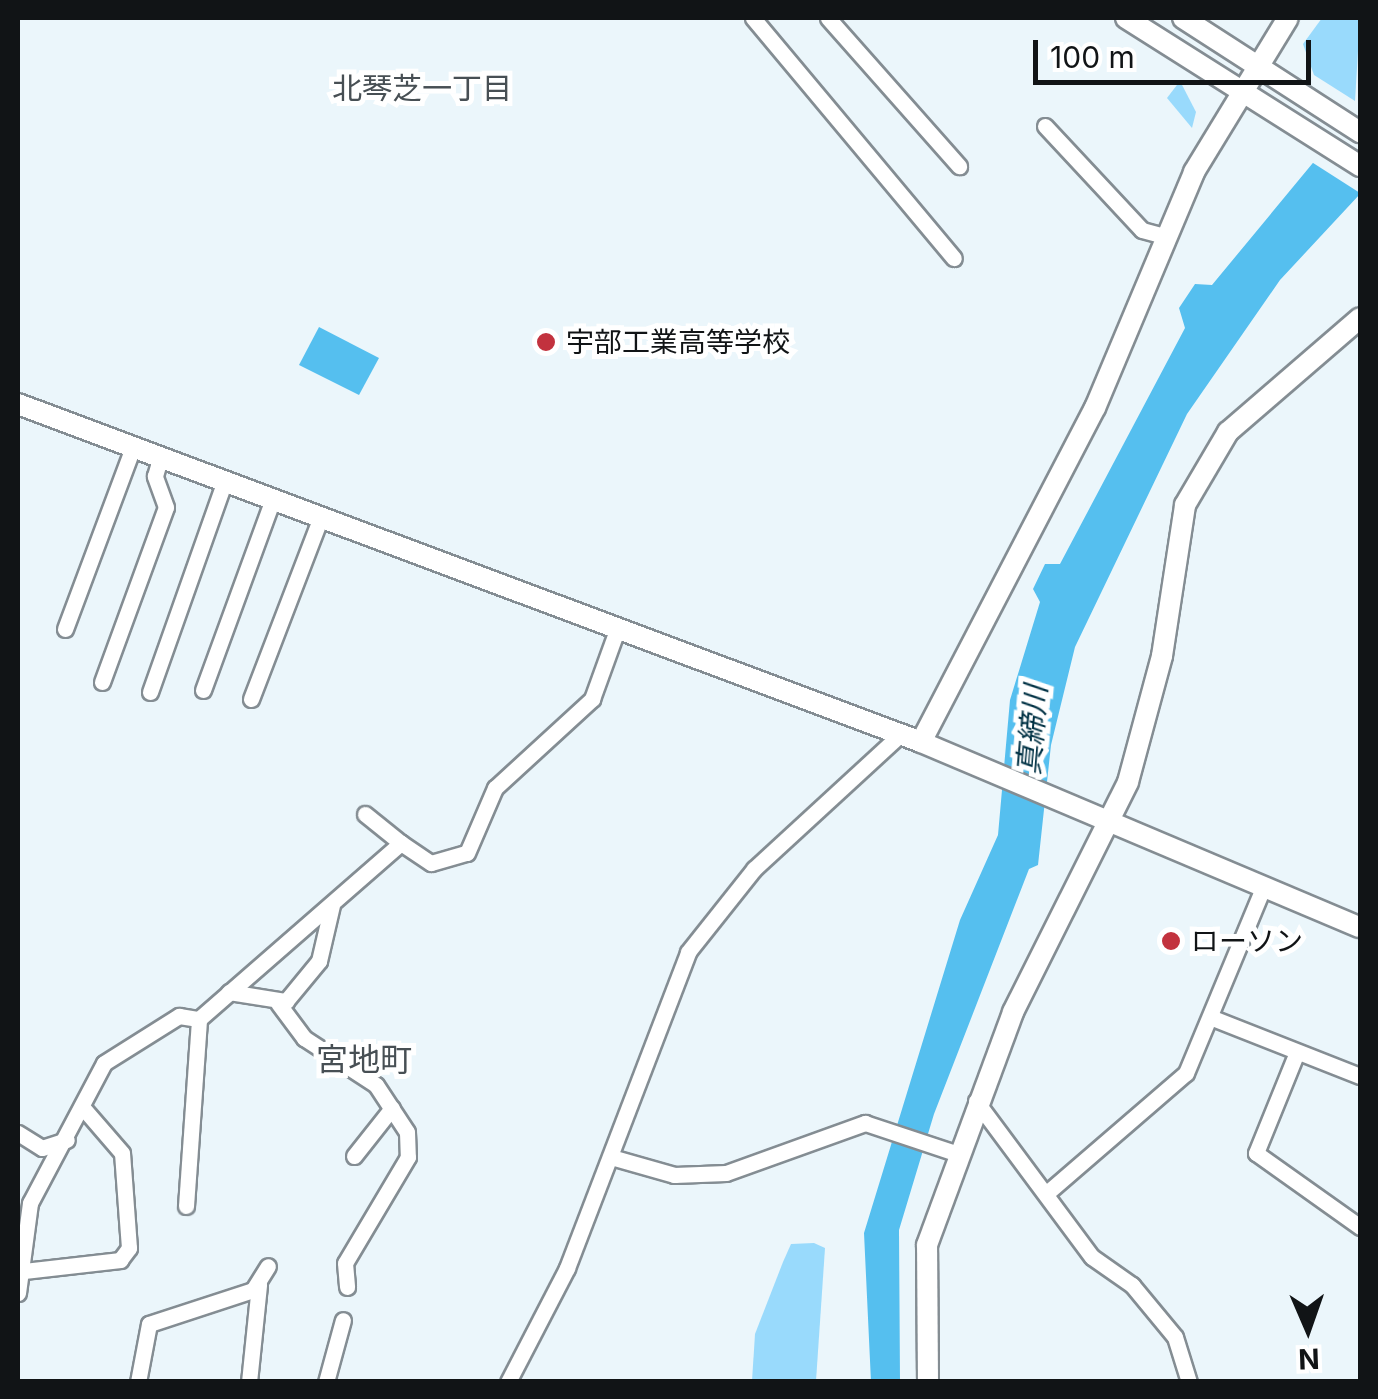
<!DOCTYPE html>
<meta charset="utf-8">
<style>
body{margin:0}
#map{position:relative;width:1378px;height:1399px;overflow:hidden;background:#ebf6fb;font-family:Inter,"Noto Sans JP",sans-serif}
div>[style]{position:absolute}
.green>*{inset:0;background:#99dafc}
.water>*{inset:0;background:#55bfef}
.pier>*{inset:0;background:#ebf6fb}
.roads{filter:drop-shadow(2px 0 #848d93) drop-shadow(-2px 0 #848d93) drop-shadow(0 2px #848d93) drop-shadow(0 -2px #848d93)}
.minor>*{height:15px;margin:-7.5px;padding:0 7.5px;transform-origin:7.5px;border-radius:7.5px;background:#fff}
.tertiary>*{height:20px;margin:-10px;padding:0 10px;transform-origin:10px;border-radius:10px;background:#fff}
.dots>*{width:28px;height:28px;translate:-50% -50%;box-sizing:border-box;border:5px solid #fff;border-radius:50%}
span{translate:-50% -50%;white-space:nowrap;text-align:center;line-height:1.15;-webkit-text-stroke:10px #fff;paint-order:stroke}
.poi-label{font-size:28px;color:#111416}
.left{translate:0 -50%;text-align:left}
.neighbourhood-label{font-size:30px;color:#474f54}
.water-label{font-size:30px;color:#003144;font-style:italic}
.quarter-label{font-size:32px;color:#474f54}
.frame{position:absolute;inset:0;border:20px solid #111416;pointer-events:none}
.north{position:absolute;left:1258px;top:1279px;width:100px;height:100px;-webkit-text-stroke:8px #fff;paint-order:stroke;rotate:178deg;font-size:28px;font-weight:700;line-height:40px;text-align:center;color:#111416}
.north::after{content:'';display:block;margin:auto;width:35px;height:45px;background:#111416;clip-path:polygon(50% 0,100% 100%,50% 72%,0 100%)}
.scale{position:absolute;left:1033px;top:40px;width:278px;height:45px;box-sizing:border-box;border:5px solid #111416;border-top:0;padding-left:12px;font-size:30px;line-height:35px;white-space:nowrap;color:#111416;-webkit-text-stroke:8px #fff;paint-order:stroke}
</style>
<div id="map">
<div class="green">
<div style="clip-path:polygon(1322px 18px,1360px 18px,1355px 101px,1314px 75px,1303px 44px)"></div>
<div style="clip-path:polygon(1180px 81px,1196px 112px,1192px 128px,1167px 98px)"></div>
<div style="clip-path:polygon(814px 1243px,825px 1248px,816px 1381px,752px 1381px,755px 1334px,783px 1262px,791px 1244px)"></div>
</div>
<div class="water">
<div style="clip-path:polygon(1360px 106px,1360px 194px,1280px 280px,1187px 414px,1075px 647px,1051px 745px,1038px 865px,1029px 869px,934px 1114px,899px 1230px,900px 1381px,871px 1382px,864px 1233px,960px 920px,998px 835px,1010px 700px,1040px 602px,1033px 589px,1045px 564px,1060px 564px,1185px 328px,1179px 308px,1195px 284px,1212px 285px)"></div>
<div style="clip-path:polygon(319px 327px,379px 358px,359px 395px,299px 365px)"></div>
</div>
<div class="pier">
<div style="clip-path:polygon(1357px 102px,1360px 104px,1360px 193px,1310px 161px)"></div>
</div>
<div class="roads">
<div class="minor">
<div style="left:753px;top:18px;width:313px;rotate:50.1deg"></div>
<div style="left:828px;top:18px;width:198px;rotate:48.5deg"></div>
<div style="left:1045px;top:126px;width:142px;rotate:47deg"></div>
<div style="left:1142px;top:230px;width:24px;rotate:15deg"></div>
<div style="left:65px;top:629px;width:194px;rotate:-69.5deg"></div>
<div style="left:102px;top:682px;width:186px;rotate:-69.9deg"></div>
<div style="left:166px;top:507px;width:33px;rotate:-110deg"></div>
<div style="left:155px;top:476px;width:19px;rotate:-74deg"></div>
<div style="left:203px;top:690px;width:201px;rotate:-69.9deg"></div>
<div style="left:150px;top:692px;width:222px;rotate:-70.5deg"></div>
<div style="left:251px;top:699px;width:193px;rotate:-69deg"></div>
<div style="left:365px;top:814px;width:46px;rotate:38.9deg"></div>
<div style="left:229px;top:992px;width:58px;rotate:9deg"></div>
<div style="left:286px;top:1001px;width:52px;rotate:-50.5deg"></div>
<div style="left:319px;top:961px;width:57px;rotate:-76.9deg"></div>
<div style="left:278px;top:1003px;width:44px;rotate:53.4deg"></div>
<div style="left:304px;top:1038px;width:86px;rotate:33.1deg"></div>
<div style="left:376px;top:1085px;width:56px;rotate:56.6deg"></div>
<div style="left:407px;top:1132px;width:25px;rotate:88deg"></div>
<div style="left:408px;top:1157px;width:123px;rotate:120.7deg"></div>
<div style="left:345px;top:1263px;width:24px;rotate:85deg"></div>
<div style="left:1210px;top:1017px;width:161px;rotate:21.5deg"></div>
<div style="left:1297px;top:1052px;width:109px;rotate:112.1deg"></div>
<div style="left:1256px;top:1153px;width:128px;rotate:35.4deg"></div>
<div style="left:976px;top:1101px;width:194px;rotate:53.4deg"></div>
<div style="left:1092px;top:1257px;width:49px;rotate:35deg"></div>
<div style="left:1132px;top:1285px;width:67px;rotate:50.4deg"></div>
<div style="left:1175px;top:1337px;width:47px;rotate:72.7deg"></div>
<div style="left:18px;top:1133px;width:28px;rotate:32deg"></div>
<div style="left:42px;top:1148px;width:26px;rotate:-18deg"></div>
<div style="left:354px;top:1156px;width:61px;rotate:-51.6deg"></div>
<div style="left:611px;top:1157px;width:66px;rotate:15.9deg"></div>
<div style="left:674px;top:1175px;width:52px;rotate:-2.2deg"></div>
<div style="left:726px;top:1173px;width:148px;rotate:-19.8deg"></div>
<div style="left:865px;top:1123px;width:98px;rotate:18.4deg"></div>
<div style="left:1048px;top:1192px;width:182px;rotate:-40.8deg"></div>
<div style="left:1186px;top:1073px;width:200px;rotate:-67.4deg"></div>
<div style="left:186px;top:1206px;width:187px;rotate:-86deg"></div>
<div style="left:24px;top:1271px;width:97px;rotate:-6.5deg"></div>
<div style="left:120px;top:1260px;width:15px;rotate:-53deg"></div>
<div style="left:129px;top:1248px;width:95px;rotate:-94.2deg"></div>
<div style="left:122px;top:1153px;width:58px;rotate:-130.8deg"></div>
<div style="left:18px;top:1293px;width:91px;rotate:-82.4deg"></div>
<div style="left:30px;top:1203px;width:158px;rotate:-62.1deg"></div>
<div style="left:104px;top:1063px;width:89px;rotate:-32.1deg"></div>
<div style="left:179px;top:1016px;width:20px;rotate:9deg"></div>
<div style="left:199px;top:1019px;width:268px;rotate:-41.1deg"></div>
<div style="left:401px;top:843px;width:36px;rotate:34deg"></div>
<div style="left:431px;top:863px;width:37px;rotate:-16deg"></div>
<div style="left:467px;top:853px;width:71px;rotate:-66.7deg"></div>
<div style="left:495px;top:788px;width:132px;rotate:-42.5deg"></div>
<div style="left:592px;top:699px;width:73px;rotate:-70.1deg"></div>
<div style="left:138px;top:1382px;width:59px;rotate:-79.3deg"></div>
<div style="left:149px;top:1324px;width:109px;rotate:-18.1deg"></div>
<div style="left:253px;top:1290px;width:28px;rotate:-58deg"></div>
<div style="left:249px;top:1382px;width:98px;rotate:-84.1deg"></div>
<div style="left:326px;top:1382px;width:64px;rotate:-74.7deg"></div>
<div style="left:508px;top:1382px;width:128px;rotate:-62.6deg"></div>
<div style="left:567px;top:1268px;width:338px;rotate:-69deg"></div>
<div style="left:688px;top:952px;width:106px;rotate:-51.5deg"></div>
<div style="left:754px;top:869px;width:200px;rotate:-42.6deg"></div>
</div>
<div class="tertiary">
<div style="left:1126px;top:18px;width:277px;rotate:32.3deg"></div>
<div style="left:1183px;top:18px;width:211px;rotate:32.8deg"></div>
<div style="left:18px;top:404px;width:964px;rotate:20.52deg"></div>
<div style="left:921px;top:742px;width:476px;rotate:22.9deg"></div>
<div style="left:921px;top:742px;width:377px;rotate:-62.5deg"></div>
<div style="left:1095px;top:408px;width:256px;rotate:-67.2deg"></div>
<div style="left:1194px;top:172px;width:180px;rotate:-58.6deg"></div>
<div style="left:928px;top:1382px;width:137px;rotate:-90.4deg"></div>
<div style="left:927px;top:1245px;width:248px;rotate:-69.7deg"></div>
<div style="left:1013px;top:1012px;width:257px;rotate:-63.4deg"></div>
<div style="left:1128px;top:782px;width:131px;rotate:-74.9deg"></div>
<div style="left:1162px;top:656px;width:153px;rotate:-81.3deg"></div>
<div style="left:1185px;top:505px;width:85px;rotate:-59.5deg"></div>
<div style="left:1228px;top:432px;width:174px;rotate:-40.8deg"></div>
</div>
</div>
<div class="dots">
<div style="left:546px;top:342px;background:#c2323e"></div>
<div style="left:1171px;top:941px;background:#c2323e"></div>
</div>
<div class="poi-label">
<span class="left" style="left:566px;top:342px">宇部工業高等学校</span>
<span class="left" style="left:1191px;top:941px">ローソン</span>
</div>
<div class="neighbourhood-label">
<span style="left:422px;top:88px">北琴芝一丁目</span>
</div>
<div class="water-label">
<span style="left:1032px;top:730px;rotate:-85deg">真締川</span>
</div>
<div class="quarter-label">
<span style="left:364px;top:1060px">宮地町</span>
</div>
<div class="frame"></div>
<div class="north">N</div>
<div class="scale">100 m</div>
</div>
